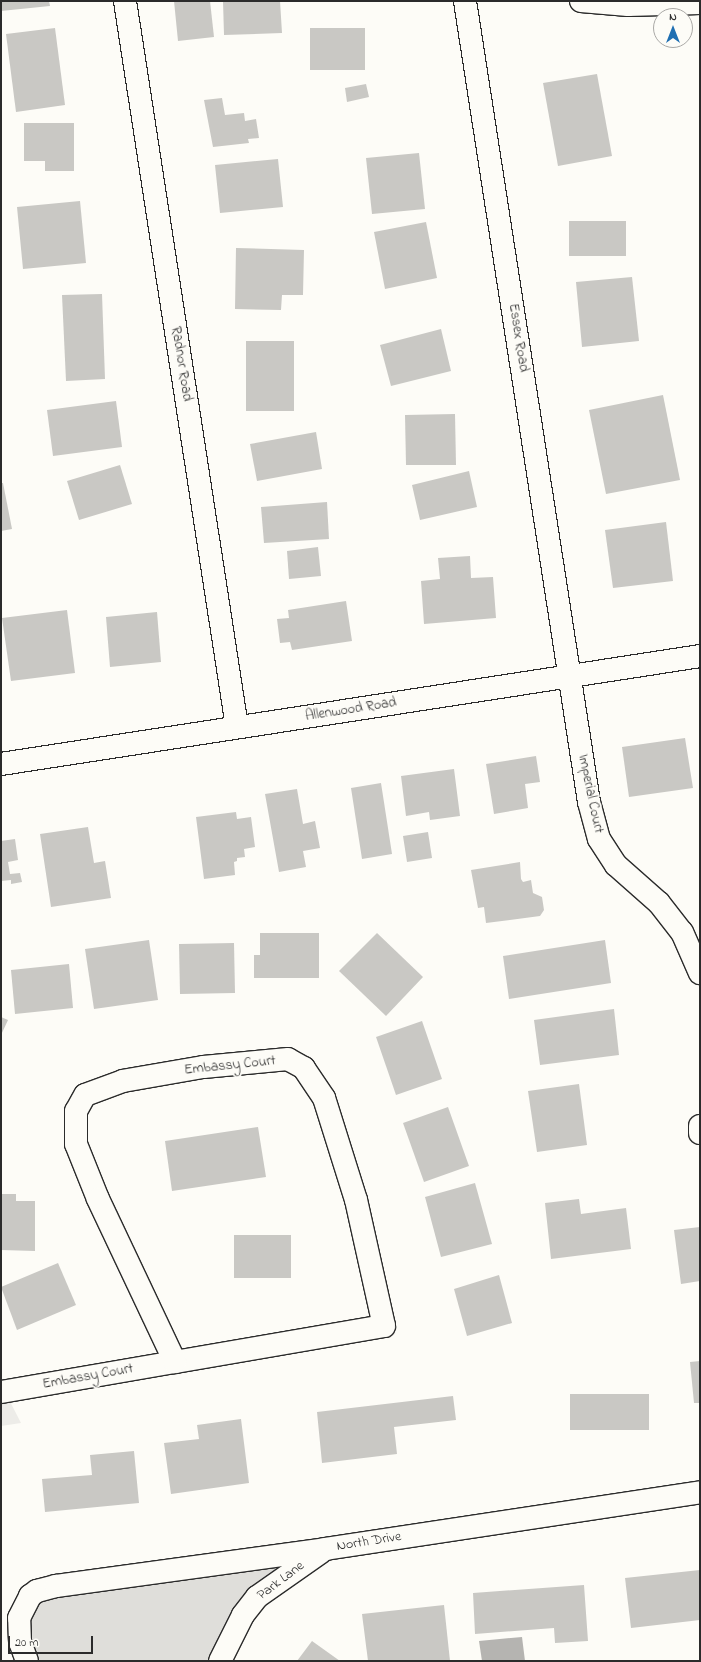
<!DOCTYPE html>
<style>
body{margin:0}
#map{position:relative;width:701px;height:1662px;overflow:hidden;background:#fdfcf7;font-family:"Indie Flower",sans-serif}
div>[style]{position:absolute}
.built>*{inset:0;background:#edece8}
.green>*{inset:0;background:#dfdeda}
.water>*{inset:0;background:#b5b4b1}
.building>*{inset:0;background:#c9c8c4}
.roads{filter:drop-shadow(1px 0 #2b2b2b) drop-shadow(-1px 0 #2b2b2b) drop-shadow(0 1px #2b2b2b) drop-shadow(0 -1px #2b2b2b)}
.street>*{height:22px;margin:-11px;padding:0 11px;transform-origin:11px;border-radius:11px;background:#fdfcf7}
span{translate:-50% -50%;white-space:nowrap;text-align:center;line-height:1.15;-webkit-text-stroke:3.5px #fdfcf7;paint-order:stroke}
.street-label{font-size:14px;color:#2b2b2b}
.frame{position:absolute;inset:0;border:2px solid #2b2b2b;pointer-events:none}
.north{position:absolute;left:653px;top:8px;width:40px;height:40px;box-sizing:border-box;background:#fdfcf7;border:1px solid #a9a8a5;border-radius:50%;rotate:0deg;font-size:11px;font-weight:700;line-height:16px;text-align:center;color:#2b2b2b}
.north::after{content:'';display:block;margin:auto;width:14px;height:18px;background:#1f6fb2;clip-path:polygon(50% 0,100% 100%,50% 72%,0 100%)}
.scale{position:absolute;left:8px;top:1636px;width:85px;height:18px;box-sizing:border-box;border:2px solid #2b2b2b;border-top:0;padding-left:5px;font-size:12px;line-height:14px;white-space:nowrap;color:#2b2b2b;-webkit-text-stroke:3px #fdfcf7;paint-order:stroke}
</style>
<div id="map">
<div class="built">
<div style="clip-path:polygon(1px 1384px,21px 1423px,1px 1426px)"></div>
</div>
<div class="green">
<div style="clip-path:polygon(325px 1549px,274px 1583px,220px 1661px,27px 1661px,30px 1596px)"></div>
</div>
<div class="water">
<div style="clip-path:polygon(522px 1637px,525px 1661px,482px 1661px,479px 1641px)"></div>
</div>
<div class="building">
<div style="clip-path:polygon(1px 1px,49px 1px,50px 6px,1px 11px)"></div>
<div style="clip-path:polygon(174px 1px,210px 1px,214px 37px,178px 41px)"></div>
<div style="clip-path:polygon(223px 1px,280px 1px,282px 33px,224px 35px)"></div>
<div style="clip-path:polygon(55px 28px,65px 105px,16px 112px,6px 34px)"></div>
<div style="clip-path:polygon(310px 28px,365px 28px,365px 70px,310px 70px)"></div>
<div style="clip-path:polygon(597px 74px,612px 156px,558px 166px,543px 83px)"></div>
<div style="clip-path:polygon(366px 84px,369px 97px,347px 102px,345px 88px)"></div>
<div style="clip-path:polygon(222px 98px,225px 115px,244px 113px,245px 121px,256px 119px,259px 138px,248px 139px,249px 143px,213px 147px,204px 100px)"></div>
<div style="clip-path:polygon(24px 123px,74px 123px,74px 171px,45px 171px,45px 161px,24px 161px)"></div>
<div style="clip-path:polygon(419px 153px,425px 209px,372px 214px,366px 158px)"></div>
<div style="clip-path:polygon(278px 159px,283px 207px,220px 213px,215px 165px)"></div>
<div style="clip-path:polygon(80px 201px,86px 263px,23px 269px,17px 207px)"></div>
<div style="clip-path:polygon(569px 221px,626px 221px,626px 256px,569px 256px)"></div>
<div style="clip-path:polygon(426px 222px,437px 278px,385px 289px,374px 232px)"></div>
<div style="clip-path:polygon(236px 248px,304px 250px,303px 295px,282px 295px,281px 310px,235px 309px)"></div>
<div style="clip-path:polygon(632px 277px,639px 341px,582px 347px,576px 282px)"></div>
<div style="clip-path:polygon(102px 294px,105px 379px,66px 381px,62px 295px)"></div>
<div style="clip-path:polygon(441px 329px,451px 371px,391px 386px,380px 345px)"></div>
<div style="clip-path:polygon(246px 341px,294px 341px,294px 411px,246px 411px)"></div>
<div style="clip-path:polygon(663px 395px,680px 480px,606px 494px,589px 410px)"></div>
<div style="clip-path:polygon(116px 401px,122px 447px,53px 456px,47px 410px)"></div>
<div style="clip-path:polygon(455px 414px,456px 465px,406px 465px,405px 415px)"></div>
<div style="clip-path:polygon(316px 432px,322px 469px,257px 481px,250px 444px)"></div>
<div style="clip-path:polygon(120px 465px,132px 504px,79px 520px,67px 481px)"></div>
<div style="clip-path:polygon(469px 471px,477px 507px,420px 520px,412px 485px)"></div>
<div style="clip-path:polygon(1px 483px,3px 483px,12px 529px,1px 531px)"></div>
<div style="clip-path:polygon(327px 502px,329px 539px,264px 543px,261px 507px)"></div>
<div style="clip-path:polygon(666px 522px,673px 581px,613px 588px,605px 530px)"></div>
<div style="clip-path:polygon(318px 547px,321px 576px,289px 579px,287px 551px)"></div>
<div style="clip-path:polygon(470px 556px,471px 578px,493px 577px,496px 618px,424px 624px,421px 581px,440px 579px,438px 558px)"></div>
<div style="clip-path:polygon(346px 601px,352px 641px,292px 650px,290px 642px,280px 643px,277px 619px,289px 618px,288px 610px)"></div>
<div style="clip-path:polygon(67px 610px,75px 673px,11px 681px,2px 618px)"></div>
<div style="clip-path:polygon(157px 612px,161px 662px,110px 667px,106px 617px)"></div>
<div style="clip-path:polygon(685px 738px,693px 788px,629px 797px,622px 747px)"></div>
<div style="clip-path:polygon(536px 756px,540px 782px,525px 784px,528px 808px,494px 814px,486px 764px)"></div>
<div style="clip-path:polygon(454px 769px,460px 816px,430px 820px,429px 812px,406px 816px,401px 776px)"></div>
<div style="clip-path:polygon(381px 783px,392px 854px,362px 859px,351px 788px)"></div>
<div style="clip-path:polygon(297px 789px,303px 824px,315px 821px,320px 848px,303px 851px,306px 867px,279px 872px,265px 794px)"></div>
<div style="clip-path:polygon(236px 812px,237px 819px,251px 817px,255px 847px,244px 849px,245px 857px,237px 858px,237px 861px,234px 862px,235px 875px,204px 879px,196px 817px)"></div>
<div style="clip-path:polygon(88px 827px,94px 863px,105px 861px,111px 898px,51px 907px,40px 834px)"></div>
<div style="clip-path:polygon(428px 832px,432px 858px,407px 862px,403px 836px)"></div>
<div style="clip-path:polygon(15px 839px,18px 860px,8px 862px,10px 874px,20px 873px,22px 882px,11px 884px,11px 880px,1px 881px,1px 841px)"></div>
<div style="clip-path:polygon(520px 862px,521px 879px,523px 882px,531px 880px,533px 893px,542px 897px,544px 910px,540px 916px,486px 923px,484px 907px,478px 908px,471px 870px)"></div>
<div style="clip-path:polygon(260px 933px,319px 933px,319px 978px,254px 978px,254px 955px,260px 955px)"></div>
<div style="clip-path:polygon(377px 933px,423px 977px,386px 1016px,339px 971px)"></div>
<div style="clip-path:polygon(149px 940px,158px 1000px,94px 1009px,85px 949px)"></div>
<div style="clip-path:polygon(605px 940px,611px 983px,509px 999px,503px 956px)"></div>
<div style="clip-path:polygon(234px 943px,235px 993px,180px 994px,179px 944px)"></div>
<div style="clip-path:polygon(69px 964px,73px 1008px,15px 1014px,11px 970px)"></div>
<div style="clip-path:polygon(614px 1009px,619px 1055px,540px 1065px,534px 1020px)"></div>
<div style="clip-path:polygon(1px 1017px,8px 1020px,1px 1035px)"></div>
<div style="clip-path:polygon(422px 1021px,442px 1079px,396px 1095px,376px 1037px)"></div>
<div style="clip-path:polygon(579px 1084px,587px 1145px,537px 1152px,528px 1091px)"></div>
<div style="clip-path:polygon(448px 1107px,469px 1166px,424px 1182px,403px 1123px)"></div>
<div style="clip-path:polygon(258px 1127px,266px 1177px,172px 1191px,165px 1141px)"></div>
<div style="clip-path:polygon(475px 1183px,492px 1244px,441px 1257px,425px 1197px)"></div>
<div style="clip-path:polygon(1px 1194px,16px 1194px,16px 1201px,35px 1201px,35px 1251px,1px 1250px)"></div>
<div style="clip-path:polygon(579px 1199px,581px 1214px,626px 1208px,631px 1249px,551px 1259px,545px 1203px)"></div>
<div style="clip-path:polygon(700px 1227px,700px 1281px,681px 1284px,674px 1230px)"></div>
<div style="clip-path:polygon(234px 1235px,291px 1235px,291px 1278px,234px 1278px)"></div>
<div style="clip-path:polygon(58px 1263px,76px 1305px,17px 1330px,1px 1287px)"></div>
<div style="clip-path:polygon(499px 1275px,512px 1323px,467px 1336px,454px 1289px)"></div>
<div style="clip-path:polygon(700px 1361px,700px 1403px,694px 1403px,690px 1362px)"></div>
<div style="clip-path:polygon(570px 1394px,649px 1394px,649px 1430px,570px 1430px)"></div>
<div style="clip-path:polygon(453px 1396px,456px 1420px,394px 1427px,397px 1454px,322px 1463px,317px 1412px)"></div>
<div style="clip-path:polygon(241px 1419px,249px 1483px,171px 1494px,164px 1443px,199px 1439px,197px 1425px)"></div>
<div style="clip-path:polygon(134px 1451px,139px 1503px,45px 1512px,42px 1479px,92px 1475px,90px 1455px)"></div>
<div style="clip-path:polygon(700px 1570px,700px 1620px,631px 1628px,625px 1578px)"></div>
<div style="clip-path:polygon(584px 1585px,588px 1641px,555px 1643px,554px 1628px,475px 1634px,473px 1593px)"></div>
<div style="clip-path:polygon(444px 1605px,450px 1661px,368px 1661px,362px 1614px)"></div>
<div style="clip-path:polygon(312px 1641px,340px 1661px,297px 1661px)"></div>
</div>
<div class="roads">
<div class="street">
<div style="left:125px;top:1px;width:735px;rotate:81.23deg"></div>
<div style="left:465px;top:1px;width:811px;rotate:81.2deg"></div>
<div style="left:589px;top:802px;width:38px;rotate:75deg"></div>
<div style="left:599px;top:839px;width:31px;rotate:57deg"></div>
<div style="left:616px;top:865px;width:57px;rotate:41.5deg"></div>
<div style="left:659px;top:903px;width:37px;rotate:52deg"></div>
<div style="left:682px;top:932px;width:45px;rotate:66.3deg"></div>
<div style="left:581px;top:1px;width:47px;rotate:4.9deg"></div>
<div style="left:628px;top:5px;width:72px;rotate:-1.6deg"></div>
<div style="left:1px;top:764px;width:707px;rotate:-8.78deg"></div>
<div style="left:700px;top:1133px;width:7px;rotate:-90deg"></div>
<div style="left:1px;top:1392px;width:177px;rotate:-9.8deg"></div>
<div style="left:175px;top:1362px;width:212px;rotate:-9.8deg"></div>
<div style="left:384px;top:1326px;width:129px;rotate:-102.5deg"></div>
<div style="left:356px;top:1200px;width:107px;rotate:-107.4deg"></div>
<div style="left:324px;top:1098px;width:36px;rotate:-124deg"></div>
<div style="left:304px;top:1068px;width:18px;rotate:-151deg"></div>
<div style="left:288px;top:1059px;width:85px;rotate:174.6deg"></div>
<div style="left:203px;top:1067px;width:81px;rotate:170.1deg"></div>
<div style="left:123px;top:1081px;width:40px;rotate:159.8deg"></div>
<div style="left:85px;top:1095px;width:18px;rotate:119deg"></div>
<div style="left:76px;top:1111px;width:33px;rotate:90deg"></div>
<div style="left:76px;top:1144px;width:59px;rotate:68.2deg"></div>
<div style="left:98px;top:1199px;width:180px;rotate:64.7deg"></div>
<div style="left:27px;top:1661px;width:20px;rotate:-110deg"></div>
<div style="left:20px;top:1642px;width:24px;rotate:-92deg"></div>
<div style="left:19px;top:1618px;width:25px;rotate:-63deg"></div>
<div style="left:30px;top:1596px;width:9px;rotate:-36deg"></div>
<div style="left:37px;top:1591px;width:20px;rotate:-15deg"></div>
<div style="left:56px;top:1586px;width:272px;rotate:-7.8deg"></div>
<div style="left:325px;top:1549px;width:379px;rotate:-8.6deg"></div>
<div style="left:220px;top:1661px;width:51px;rotate:-63.4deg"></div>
<div style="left:243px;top:1615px;width:23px;rotate:-52deg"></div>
<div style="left:257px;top:1597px;width:78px;rotate:-35.1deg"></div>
</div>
</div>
<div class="street-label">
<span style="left:518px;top:338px;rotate:81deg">Essex Road</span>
<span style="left:181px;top:364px;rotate:81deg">Radnor Road</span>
<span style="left:351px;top:710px;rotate:-9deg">Allenwood Road</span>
<span style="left:590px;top:794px;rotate:78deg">Imperial Court</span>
<span style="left:230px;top:1066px;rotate:-6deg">Embassy Court</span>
<span style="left:88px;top:1377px;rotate:-10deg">Embassy Court</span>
<span style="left:369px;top:1542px;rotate:-9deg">North Drive</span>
<span style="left:281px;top:1581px;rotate:-37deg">Park Lane</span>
</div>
<div class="frame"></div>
<div class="north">N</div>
<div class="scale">20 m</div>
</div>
